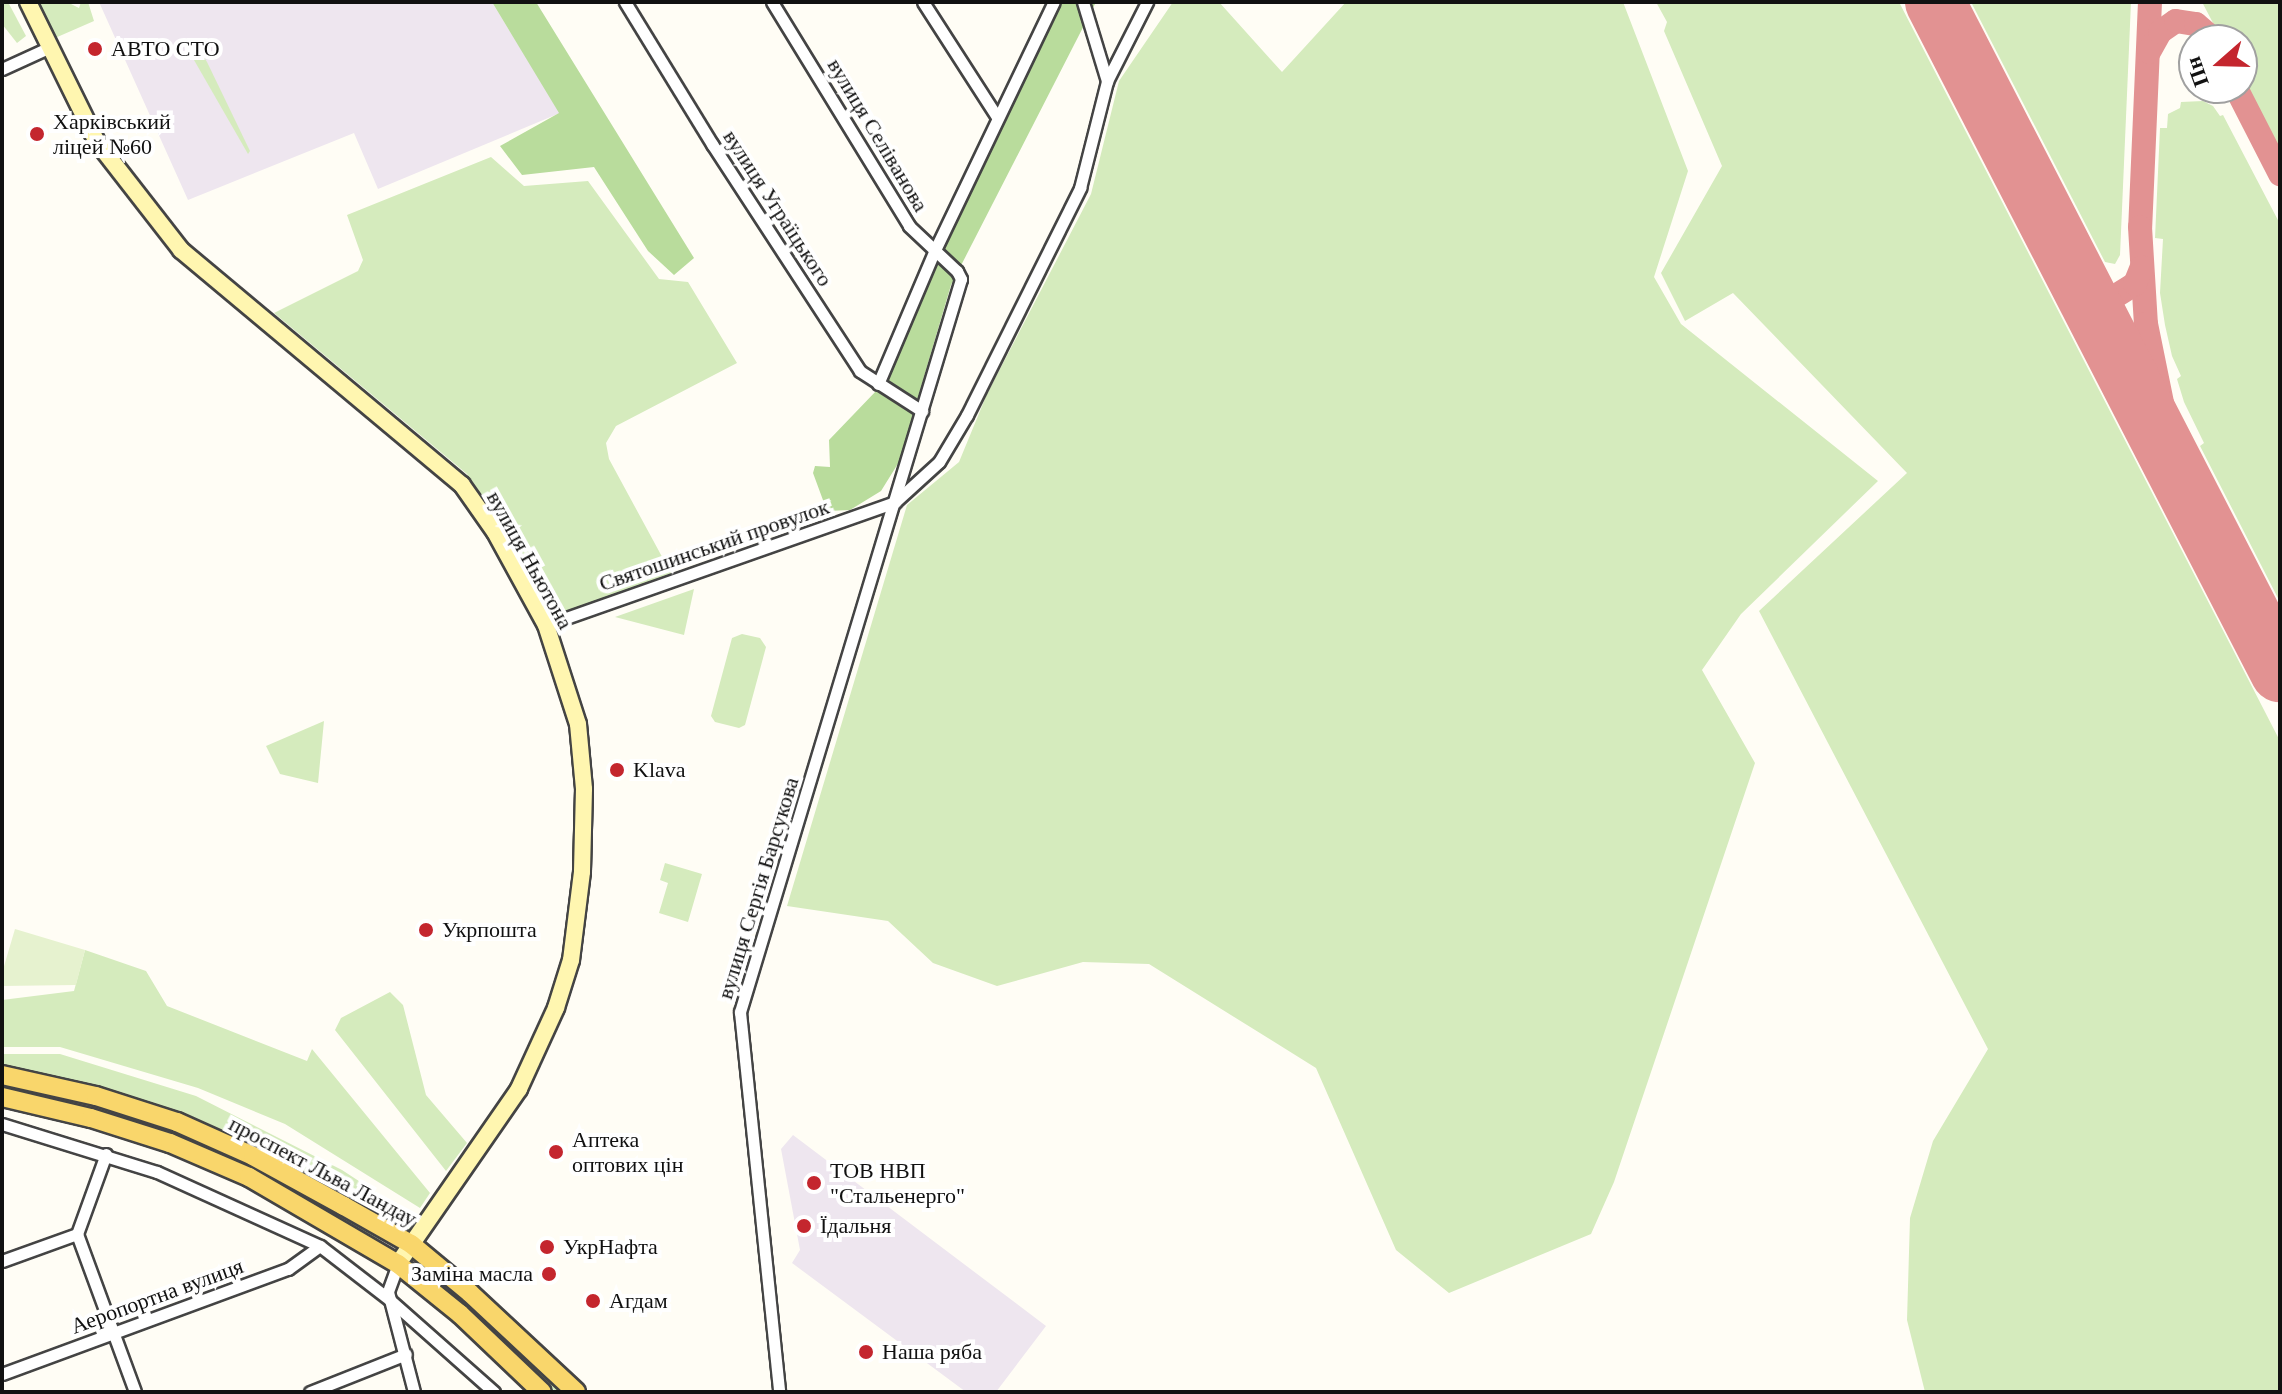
<!DOCTYPE html>
<meta charset="utf-8">
<style>
body{margin:0}
#map{position:relative;width:2282px;height:1394px;overflow:hidden;background:#fffdf5;font-family:Georgia,serif}
div>[style]{position:absolute}
.industrial>*{inset:0;background:#eee6ef}
.green>*{inset:0;background:#d5ebbd}
.forest>*{inset:0;background:#b9dc9c}
.pitch>*{inset:0;background:#e6f2cf}
.taxiway>*{height:24px;margin:-12px;padding:0 12px;transform-origin:12px;border-radius:12px;background:#e29292}
.runway>*{height:60px;margin:-30px;padding:0 30px;transform-origin:30px;border-radius:30px;background:#e29292}
.roads{filter:drop-shadow(2px 0 #444) drop-shadow(-2px 0 #444) drop-shadow(0 2px #444) drop-shadow(0 -2px #444)}
.street>*{height:11px;margin:-5.5px;padding:0 5.5px;transform-origin:5.5px;border-radius:5.5px;background:#fff}
.secondary>*{height:16px;margin:-8px;padding:0 8px;transform-origin:8px;border-radius:8px;background:#fff6b0}
.primary>*{height:18px;margin:-9px;padding:0 9px;transform-origin:9px;border-radius:9px;background:#f9d66b}
.dots>*{width:22px;height:22px;translate:-50% -50%;box-sizing:border-box;border:4px solid #fff;border-radius:50%}
span{translate:-50% -50%;white-space:nowrap;text-align:center;line-height:1.15;-webkit-text-stroke:8px #fff;paint-order:stroke}
.poi-label{font-size:22px;color:#111}
.left{translate:0 -50%;text-align:left}
.right{translate:-100% -50%;text-align:right}
.street-label{font-size:22px;color:#111}
.frame{position:absolute;inset:0;border:4px solid #111;pointer-events:none}
.north{position:absolute;left:2178px;top:24px;width:80px;height:80px;box-sizing:border-box;background:#fff;border:2px solid #a0a0a0;border-radius:50%;rotate:250deg;font-size:22px;font-weight:700;line-height:32px;text-align:center;color:#111}
.north::after{content:'';display:block;margin:auto;width:28px;height:36px;background:#c4262e;clip-path:polygon(50% 0,100% 100%,50% 72%,0 100%)}
</style>
<div id="map">
<div class="industrial">
<div style="clip-path:polygon(99px 2px,492px 2px,560px 113px,378px 189px,354px 133px,188px 200px)"></div>
<div style="clip-path:polygon(793px 1135px,1046px 1326px,996px 1392px,966px 1392px,792px 1263px,800px 1250px,781px 1149px)"></div>
</div>
<div class="green">
<div style="clip-path:polygon(2px 2px,8px 2px,26px 36px,17px 43px,2px 24px)"></div>
<div style="clip-path:polygon(39px 2px,67px 2px,79px 8px,81px 2px,88px 2px,94px 21px,55px 38px)"></div>
<div style="clip-path:polygon(1173px 2px,1219px 2px,1282px 72px,1346px 2px,1623px 2px,1688px 171px,1654px 277px,1681px 324px,1878px 481px,1741px 614px,1702px 670px,1755px 763px,1614px 1182px,1591px 1234px,1449px 1293px,1396px 1250px,1316px 1068px,1149px 964px,1083px 962px,997px 986px,933px 963px,888px 921px,787px 906px,907px 505px,959px 462px,987px 394px,1091px 194px,1119px 81px)"></div>
<div style="clip-path:polygon(1656px 2px,1899px 2px,2280px 741px,2280px 1392px,1925px 1392px,1907px 1320px,1910px 1218px,1933px 1141px,1988px 1049px,1759px 611px,1907px 473px,1733px 293px,1685px 321px,1661px 273px,1722px 166px,1664px 31px,1667px 22px)"></div>
<div style="clip-path:polygon(1971px 2px,2131px 2px,2120px 255px,2115px 264px,2105px 262px)"></div>
<div style="clip-path:polygon(2202px 2px,2280px 2px,2280px 151px,2242px 78px,2242px 40px,2222px 40px)"></div>
<div style="clip-path:polygon(192px 39px,207px 62px,250px 151px,248px 154px,194px 60px,188px 42px)"></div>
<div style="clip-path:polygon(2203px 101px,2213px 106px,2220px 116px,2223px 115px,2280px 224px,2280px 602px,2200px 446px,2204px 443px,2184px 402px,2177px 379px,2181px 376px,2172px 356px,2165px 325px,2160px 293px,2163px 239px,2155px 238px,2160px 128px,2167px 128px,2168px 114px,2180px 108px,2181px 102px)"></div>
<div style="clip-path:polygon(491px 157px,524px 186px,588px 181px,659px 279px,688px 282px,737px 363px,616px 426px,606px 443px,609px 459px,673px 577px,553px 619px,545px 612px,467px 474px,274px 313px,358px 271px,363px 260px,347px 215px)"></div>
<div style="clip-path:polygon(694px 589px,684px 635px,615px 617px)"></div>
<div style="clip-path:polygon(742px 634px,760px 638px,766px 647px,745px 725px,739px 728px,715px 722px,711px 716px,732px 638px)"></div>
<div style="clip-path:polygon(324px 721px,318px 783px,280px 774px,266px 746px)"></div>
<div style="clip-path:polygon(665px 863px,702px 874px,688px 922px,659px 913px,668px 883px,660px 880px)"></div>
<div style="clip-path:polygon(85px 950px,146px 971px,167px 1006px,307px 1061px,312px 1049px,430px 1193px,420px 1208px,285px 1124px,198px 1088px,60px 1047px,2px 1047px,2px 1000px,74px 991px)"></div>
<div style="clip-path:polygon(390px 992px,403px 1005px,426px 1095px,467px 1143px,446px 1171px,335px 1030px,341px 1018px)"></div>
<div style="clip-path:polygon(2px 1054px,60px 1054px,196px 1096px,342px 1170px,417px 1219px,413px 1228px,404px 1236px,262px 1155px,2px 1069px)"></div>
<div style="clip-path:polygon(2px 1083px,101px 1107px,183px 1135px,307px 1196px,382px 1241px,380px 1245px,334px 1215px,244px 1168px,79px 1106px,2px 1088px)"></div>
<div style="clip-path:polygon(436px 1279px,470px 1305px,563px 1392px,556px 1392px,433px 1280px)"></div>
</div>
<div class="forest">
<div style="clip-path:polygon(492px 2px,536px 2px,694px 258px,674px 275px,648px 251px,594px 167px,522px 175px,500px 146px,559px 113px)"></div>
<div style="clip-path:polygon(1060px 2px,1096px 2px,951px 285px,899px 462px,881px 491px,850px 510px,827px 511px,813px 473px,815px 466px,830px 467px,829px 440px,877px 390px,910px 308px,1032px 55px,1043px 42px)"></div>
</div>
<div class="pitch">
<div style="clip-path:polygon(15px 929px,85px 950px,76px 985px,2px 986px,2px 973px)"></div>
</div>
<div class="taxiway">
<div style="left:2150px;top:2px;width:225px;rotate:92.5deg"></div>
<div style="left:2140px;top:227px;width:97px;rotate:86.5deg"></div>
<div style="left:2146px;top:324px;width:95px;rotate:78.5deg"></div>
<div style="left:2165px;top:417px;width:110px;rotate:70.4deg"></div>
<div style="left:2149px;top:52px;width:23px;rotate:-61deg"></div>
<div style="left:2160px;top:32px;width:19px;rotate:-35deg"></div>
<div style="left:2176px;top:21px;width:20px;rotate:9deg"></div>
<div style="left:2196px;top:24px;width:18px;rotate:41deg"></div>
<div style="left:2236px;top:88px;width:97px;rotate:62.9deg"></div>
<div style="left:2078px;top:281px;width:26px;rotate:36deg"></div>
<div style="left:2099px;top:296px;width:15px;rotate:4deg"></div>
<div style="left:2114px;top:297px;width:25px;rotate:-32deg"></div>
<div style="left:2135px;top:284px;width:18px;rotate:-68deg"></div>
</div>
<div class="runway">
<div style="left:1935px;top:2px;width:754px;rotate:62.75deg"></div>
</div>
<div class="roads">
<div class="street">
<div style="left:625px;top:2px;width:167px;rotate:58.5deg"></div>
<div style="left:712px;top:144px;width:271px;rotate:56.9deg"></div>
<div style="left:860px;top:371px;width:74px;rotate:32.8deg"></div>
<div style="left:772px;top:2px;width:263px;rotate:58.5deg"></div>
<div style="left:909px;top:226px;width:66px;rotate:43.2deg"></div>
<div style="left:957px;top:271px;width:9px;rotate:63deg"></div>
<div style="left:961px;top:279px;width:766px;rotate:106.78deg"></div>
<div style="left:740px;top:1012px;width:382px;rotate:84.1deg"></div>
<div style="left:923px;top:2px;width:137px;rotate:57.2deg"></div>
<div style="left:1083px;top:2px;width:83px;rotate:73.1deg"></div>
<div style="left:2px;top:69px;width:53px;rotate:-24.6deg"></div>
<div style="left:878px;top:384px;width:143px;rotate:-67deg"></div>
<div style="left:934px;top:252px;width:277px;rotate:-64.4deg"></div>
<div style="left:546px;top:625px;width:370px;rotate:-19.4deg"></div>
<div style="left:895px;top:502px;width:59px;rotate:-42.3deg"></div>
<div style="left:939px;top:462px;width:55px;rotate:-59.2deg"></div>
<div style="left:967px;top:415px;width:254px;rotate:-63.5deg"></div>
<div style="left:1080px;top:188px;width:110px;rotate:-75.8deg"></div>
<div style="left:1107px;top:81px;width:89px;rotate:-63.1deg"></div>
<div style="left:2px;top:1124px;width:162px;rotate:17.2deg"></div>
<div style="left:157px;top:1172px;width:179px;rotate:24.4deg"></div>
<div style="left:320px;top:1246px;width:88px;rotate:37.6deg"></div>
<div style="left:390px;top:1300px;width:139px;rotate:41.5deg"></div>
<div style="left:77px;top:1234px;width:168px;rotate:69.8deg"></div>
<div style="left:2px;top:1261px;width:80px;rotate:-19.8deg"></div>
<div style="left:77px;top:1234px;width:85px;rotate:-70.1deg"></div>
<div style="left:398px;top:1264px;width:30px;rotate:110deg"></div>
<div style="left:388px;top:1292px;width:103px;rotate:75.4deg"></div>
<div style="left:2px;top:1374px;width:305px;rotate:-20.2deg"></div>
<div style="left:288px;top:1269px;width:39px;rotate:-36deg"></div>
<div style="left:310px;top:1392px;width:103px;rotate:-21.6deg"></div>
</div>
<div class="secondary">
<div style="left:28px;top:2px;width:156px;rotate:63.8deg"></div>
<div style="left:97px;top:142px;width:137px;rotate:52.1deg"></div>
<div style="left:181px;top:250px;width:366px;rotate:39.9deg"></div>
<div style="left:462px;top:485px;width:57px;rotate:54.9deg"></div>
<div style="left:495px;top:532px;width:106px;rotate:61.3deg"></div>
<div style="left:546px;top:625px;width:104px;rotate:72.1deg"></div>
<div style="left:578px;top:724px;width:65px;rotate:84.7deg"></div>
<div style="left:584px;top:789px;width:83px;rotate:91.4deg"></div>
<div style="left:582px;top:872px;width:89px;rotate:97.1deg"></div>
<div style="left:571px;top:960px;width:50px;rotate:107.4deg"></div>
<div style="left:556px;top:1008px;width:89px;rotate:114.6deg"></div>
<div style="left:519px;top:1089px;width:213px;rotate:124.7deg"></div>
</div>
<div class="primary">
<div style="left:2px;top:1075px;width:96px;rotate:12.6deg"></div>
<div style="left:96px;top:1096px;width:85px;rotate:17.8deg"></div>
<div style="left:177px;top:1122px;width:83px;rotate:24.1deg"></div>
<div style="left:253px;top:1156px;width:104px;rotate:28.8deg"></div>
<div style="left:344px;top:1206px;width:77px;rotate:29.6deg"></div>
<div style="left:411px;top:1244px;width:77px;rotate:39.7deg"></div>
<div style="left:470px;top:1293px;width:145px;rotate:43deg"></div>
<div style="left:2px;top:1097px;width:91px;rotate:13.3deg"></div>
<div style="left:91px;top:1118px;width:83px;rotate:17.6deg"></div>
<div style="left:170px;top:1143px;width:86px;rotate:23.3deg"></div>
<div style="left:249px;top:1177px;width:173px;rotate:30.3deg"></div>
<div style="left:398px;top:1264px;width:80px;rotate:38.9deg"></div>
<div style="left:460px;top:1314px;width:113px;rotate:43.6deg"></div>
</div>
</div>
<div class="dots">
<div style="left:95px;top:49px;background:#c4262e"></div>
<div style="left:37px;top:134px;background:#c4262e"></div>
<div style="left:617px;top:770px;background:#c4262e"></div>
<div style="left:426px;top:930px;background:#c4262e"></div>
<div style="left:556px;top:1152px;background:#c4262e"></div>
<div style="left:814px;top:1183px;background:#c4262e"></div>
<div style="left:804px;top:1226px;background:#c4262e"></div>
<div style="left:547px;top:1247px;background:#c4262e"></div>
<div style="left:549px;top:1274px;background:#c4262e"></div>
<div style="left:593px;top:1301px;background:#c4262e"></div>
<div style="left:866px;top:1352px;background:#c4262e"></div>
</div>
<div class="poi-label">
<span class="left" style="left:111px;top:49px">АВТО СТО</span>
<span class="left" style="left:53px;top:134px">Харківський<br>ліцей №60</span>
<span class="left" style="left:633px;top:770px">Klava</span>
<span class="left" style="left:442px;top:930px">Укрпошта</span>
<span class="left" style="left:572px;top:1152px">Аптека<br>оптових цін</span>
<span class="left" style="left:830px;top:1183px">ТОВ НВП<br>"Стальенерго"</span>
<span class="left" style="left:820px;top:1226px">Їдальня</span>
<span class="left" style="left:563px;top:1247px">УкрНафта</span>
<span class="right" style="left:533px;top:1274px">Заміна масла</span>
<span class="left" style="left:609px;top:1301px">Агдам</span>
<span class="left" style="left:882px;top:1352px">Наша ряба</span>
</div>
<div class="street-label">
<span style="left:878px;top:135px;rotate:59deg">вулиця Селіванова</span>
<span style="left:778px;top:208px;rotate:57deg">вулиця Уграїцького</span>
<span style="left:714px;top:545px;rotate:-19deg">Святошинський провулок</span>
<span style="left:530px;top:560px;rotate:61deg">вулиця Ньютона</span>
<span style="left:758px;top:888px;rotate:-73deg">вулиця Сергія Барсукова</span>
<span style="left:323px;top:1171px;rotate:28deg">проспект Льва Ландау</span>
<span style="left:157px;top:1296px;rotate:-20deg">Аеропортна вулиця</span>
</div>
<div class="frame"></div>
<div class="north">Пн</div>
</div>
